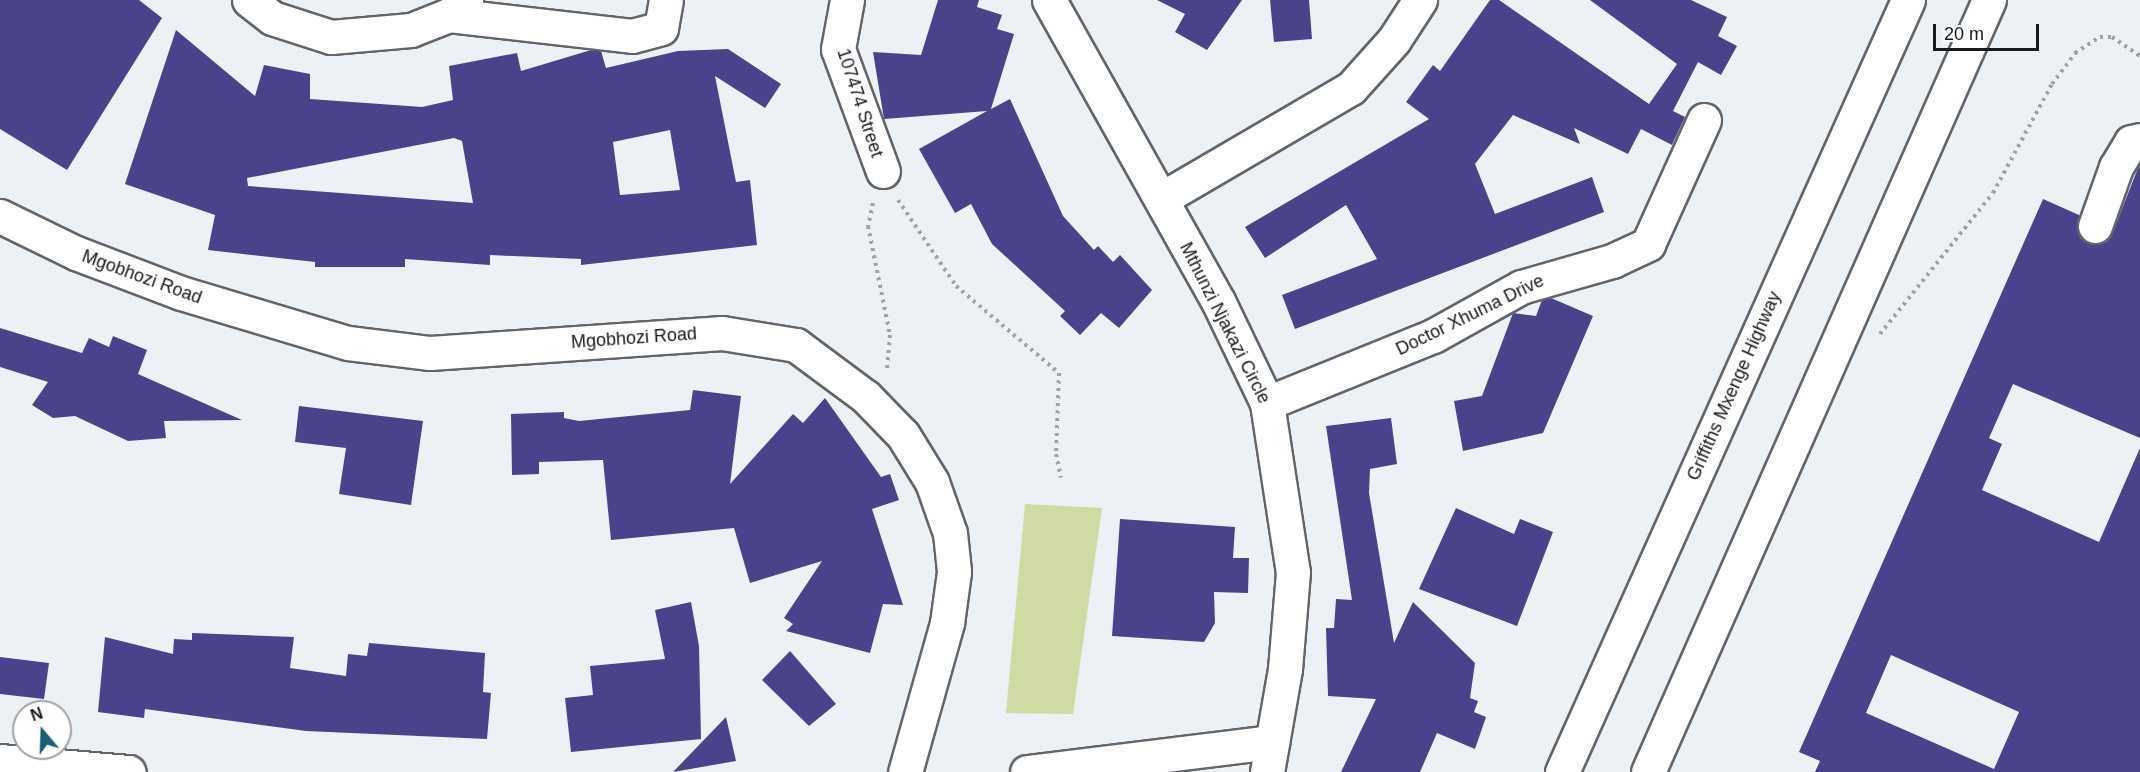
<!DOCTYPE html>
<style>
body{margin:0}
#map{position:relative;width:2140px;height:772px;overflow:hidden;background:#ecf1f5;font-family:Helvetica,sans-serif}
div>[style]{position:absolute}
.green>*{inset:0;background:#d0dba4}
.building>*{inset:0;background:#49438c}
.path>*{height:4px;margin-top:-2px;transform-origin:0;background:repeating-linear-gradient(90deg,#a0a3a6 0 3px,transparent 0 7.5px)}
.roads{filter:drop-shadow(2px 0 #626569) drop-shadow(-2px 0 #626569) drop-shadow(0 2px #626569) drop-shadow(0 -2px #626569)}
.minor>*{height:33px;margin:-16.5px;padding:0 16.5px;transform-origin:16.5px;border-radius:16.5px;background:#fff}
span{translate:-50% -50%;white-space:nowrap;text-align:center;line-height:1.15;-webkit-text-stroke:6px #fff;paint-order:stroke}
.street-label{font-size:18px;color:#18191b}
.north{position:absolute;left:12px;top:700px;width:60px;height:60px;box-sizing:border-box;background:#fff;border:2px solid #a3a3a4;border-radius:50%;rotate:341deg;font-size:16px;font-weight:700;line-height:24px;text-align:center;color:#18191b}
.north::after{content:'';display:block;margin:auto;width:21px;height:27px;background:#1b5e72;clip-path:polygon(50% 0,100% 100%,50% 72%,0 100%)}
.scale{position:absolute;left:1933px;top:24px;width:106px;height:27px;box-sizing:border-box;border:3px solid #18191b;border-top:0;padding-left:8px;font-size:18px;line-height:21px;white-space:nowrap;color:#18191b;-webkit-text-stroke:4px #fff;paint-order:stroke}
</style>
<div id="map">
<div class="green">
<div style="clip-path:polygon(1025px 504px,1102px 508px,1073px 714px,1006px 713px)"></div>
</div>
<div class="building">
<div style="clip-path:polygon(0 0,139px 0,162px 18px,67px 170px,0 129px)"></div>
<div style="clip-path:polygon(938px 0,979px 0,977px 7px,1002px 15px,997px 29px,1014px 34px,991px 109px,1010px 99px,1063px 216px,1094px 250px,1098px 246px,1113px 262px,1120px 255px,1152px 290px,1119px 328px,1101px 313px,1080px 335px,1060px 316px,1065px 311px,992px 244px,971px 204px,955px 213px,919px 149px,987px 111px,884px 119px,873px 52px,921px 55px)"></div>
<div style="clip-path:polygon(1157px 0,1242px 0,1207px 50px,1175px 32px,1185px 14px)"></div>
<div style="clip-path:polygon(1270px 0,1309px 0,1312px 39px,1274px 42px)"></div>
<div style="clip-path:polygon(1490px 0,1499px 0,1649px 104px,1677px 64px,1590px 0,1691px 0,1727px 17px,1718px 36px,1737px 46px,1721px 75px,1698px 62px,1673px 111px,1685px 117px,1672px 145px,1641px 129px,1628px 154px,1574px 128px,1580px 144px,1513px 115px,1475px 164px,1495px 214px,1592px 177px,1604px 212px,1295px 329px,1282px 295px,1377px 259px,1346px 205px,1265px 258px,1245px 227px,1429px 119px,1406px 102px,1433px 65px,1440px 71px)"></div>
<div style="clip-path:polygon(evenodd,176px 30px,255px 96px,264px 65px,310px 74px,310px 99px,422px 107px,453px 100px,449px 66px,517px 53px,521px 71px,591px 50px,601px 51px,606px 68px,678px 51px,728px 49px,781px 84px,765px 108px,715px 76px,736px 182px,750px 180px,757px 245px,581px 265px,581px 259px,490px 255px,490px 265px,405px 259px,405px 267px,315px 267px,315px 262px,208px 250px,215px 215px,125px 184px,176px 30px,670px 130px,680px 190px,620px 195px,613px 142px,670px 130px,176px 30px,454px 138px,462px 141px,473px 203px,248px 186px,247px 178px,454px 138px)"></div>
<div style="clip-path:polygon(evenodd,2140px 163px,2140px 438px,2013px 384px,1989px 438px,2002px 444px,1982px 490px,2099px 542px,2140px 448px,2140px 772px,1815px 772px,1820px 761px,1799px 752px,2043px 199px,2079px 215px,2080px 238px,2099px 244px,2113px 232px,2140px 163px,1891px 655px,2019px 712px,1994px 769px,1866px 713px,1891px 655px)"></div>
<div style="clip-path:polygon(1551px 298px,1593px 316px,1543px 433px,1463px 451px,1454px 401px,1482px 396px,1513px 313px,1536px 316px,1542px 300px)"></div>
<div style="clip-path:polygon(0 328px,82px 353px,89px 338px,109px 347px,113px 336px,147px 350px,138px 374px,242px 420px,164px 421px,166px 438px,128px 441px,75px 416px,53px 418px,32px 405px,48px 382px,0 367px)"></div>
<div style="clip-path:polygon(693px 390px,741px 396px,730px 484px,793px 414px,803px 423px,825px 398px,881px 477px,890px 474px,899px 500px,872px 509px,903px 605px,883px 604px,870px 653px,786px 631px,793px 624px,784px 618px,822px 561px,750px 583px,734px 528px,611px 540px,603px 460px,539px 462px,539px 474px,512px 475px,511px 414px,564px 412px,564px 418px,579px 421px,690px 410px)"></div>
<div style="clip-path:polygon(299px 406px,423px 421px,411px 505px,339px 494px,346px 448px,295px 442px)"></div>
<div style="clip-path:polygon(1391px 418px,1397px 464px,1370px 469px,1369px 493px,1394px 643px,1413px 602px,1475px 663px,1470px 698px,1478px 701px,1474px 712px,1486px 717px,1475px 749px,1437px 733px,1420px 772px,1341px 772px,1376px 699px,1328px 696px,1326px 628px,1334px 628px,1336px 599px,1352px 600px,1326px 426px)"></div>
<div style="clip-path:polygon(1456px 508px,1514px 534px,1520px 519px,1553px 532px,1517px 626px,1419px 589px)"></div>
<div style="clip-path:polygon(1120px 519px,1235px 527px,1233px 558px,1249px 558px,1248px 593px,1214px 592px,1215px 623px,1204px 642px,1112px 636px)"></div>
<div style="clip-path:polygon(691px 602px,699px 646px,701px 739px,571px 752px,565px 698px,593px 695px,590px 666px,665px 659px,655px 610px)"></div>
<div style="clip-path:polygon(192px 633px,294px 637px,290px 668px,346px 676px,348px 654px,367px 656px,369px 643px,485px 653px,483px 692px,491px 693px,487px 739px,306px 731px,145px 709px,144px 718px,98px 712px,105px 637px,173px 654px,174px 639px,192px 640px)"></div>
<div style="clip-path:polygon(790px 651px,836px 704px,809px 726px,762px 680px)"></div>
<div style="clip-path:polygon(0 657px,49px 663px,44px 699px,0 694px)"></div>
<div style="clip-path:polygon(726px 717px,736px 761px,673px 772px)"></div>
</div>
<div class="path">
<div style="left:898px;top:200px;width:104px;rotate:56deg"></div>
<div style="left:956px;top:286px;width:135px;rotate:40.2deg"></div>
<div style="left:1059px;top:373px;width:81px;rotate:92.1deg"></div>
<div style="left:1056px;top:454px;width:24px;rotate:78deg"></div>
<div style="left:873px;top:203px;width:24px;rotate:102deg"></div>
<div style="left:868px;top:226px;width:111px;rotate:78.6deg"></div>
<div style="left:890px;top:335px;width:34px;rotate:95deg"></div>
<div style="left:1880px;top:334px;width:181px;rotate:-51.3deg"></div>
<div style="left:1993px;top:193px;width:124px;rotate:-61.6deg"></div>
<div style="left:2052px;top:84px;width:39px;rotate:-53deg"></div>
<div style="left:2075px;top:53px;width:30px;rotate:-33deg"></div>
<div style="left:2100px;top:37px;width:12px"></div>
<div style="left:2112px;top:37px;width:34px;rotate:34deg"></div>
</div>
<div class="roads">
<div class="minor">
<div style="left:249px;top:0;width:29px;rotate:38deg"></div>
<div style="left:272px;top:18px;width:62px;rotate:17.9deg"></div>
<div style="left:331px;top:37px;width:80px;rotate:-5deg"></div>
<div style="left:411px;top:30px;width:41px;rotate:-21.5deg"></div>
<div style="left:449px;top:15px;width:22px;rotate:-39deg"></div>
<div style="left:847px;top:0;width:50px;rotate:100.4deg"></div>
<div style="left:838px;top:49px;width:130px;rotate:69.8deg"></div>
<div style="left:1049px;top:0;width:345px;rotate:60.7deg"></div>
<div style="left:1218px;top:301px;width:113px;rotate:64.3deg"></div>
<div style="left:1267px;top:403px;width:171px;rotate:81.3deg"></div>
<div style="left:1293px;top:572px;width:97px;rotate:94.7deg"></div>
<div style="left:1285px;top:669px;width:105px;rotate:99.9deg"></div>
<div style="left:449px;top:15px;width:184px;rotate:6.5deg"></div>
<div style="left:632px;top:36px;width:30px;rotate:-15deg"></div>
<div style="left:661px;top:28px;width:28px;rotate:-80deg"></div>
<div style="left:1161px;top:199px;width:220px;rotate:-30.3deg"></div>
<div style="left:1351px;top:88px;width:64px;rotate:-48.1deg"></div>
<div style="left:1394px;top:40px;width:48px;rotate:-57deg"></div>
<div style="left:0;top:216px;width:85px;rotate:26deg"></div>
<div style="left:76px;top:253px;width:112px;rotate:20.9deg"></div>
<div style="left:181px;top:293px;width:174px;rotate:16.7deg"></div>
<div style="left:348px;top:343px;width:83px;rotate:7deg"></div>
<div style="left:430px;top:353px;width:293px;rotate:-3.9deg"></div>
<div style="left:722px;top:333px;width:75px;rotate:9.2deg"></div>
<div style="left:796px;top:345px;width:87px;rotate:36.6deg"></div>
<div style="left:866px;top:397px;width:53px;rotate:45.8deg"></div>
<div style="left:903px;top:435px;width:55px;rotate:58.3deg"></div>
<div style="left:932px;top:482px;width:54px;rotate:70.6deg"></div>
<div style="left:950px;top:533px;width:39px;rotate:84deg"></div>
<div style="left:954px;top:572px;width:51px;rotate:97.8deg"></div>
<div style="left:947px;top:623px;width:155px;rotate:105.7deg"></div>
<div style="left:2095px;top:226px;width:63px;rotate:-70.4deg"></div>
<div style="left:2116px;top:167px;width:29px;rotate:-59deg"></div>
<div style="left:2131px;top:142px;width:9px;rotate:-13deg"></div>
<div style="left:1267px;top:403px;width:179px;rotate:-22deg"></div>
<div style="left:1433px;top:336px;width:101px;rotate:-29.1deg"></div>
<div style="left:1521px;top:287px;width:95px;rotate:-15.9deg"></div>
<div style="left:1612px;top:261px;width:40px;rotate:-25deg"></div>
<div style="left:1648px;top:244px;width:136px;rotate:-65.7deg"></div>
<div style="left:0;top:761px;width:129px;rotate:4.9deg"></div>
<div style="left:1027px;top:772px;width:247px;rotate:-7deg"></div>
<div style="left:1562px;top:772px;width:846px;rotate:-65.86deg"></div>
<div style="left:1648px;top:772px;width:844px;rotate:-66.17deg"></div>
</div>
</div>
<div class="street-label">
<span style="left:860px;top:103px;rotate:72deg">107474 Street</span>
<span style="left:142px;top:277px;rotate:20deg">Mgobhozi Road</span>
<span style="left:1470px;top:315px;rotate:-26deg">Doctor Xhuma Drive</span>
<span style="left:1225px;top:323px;rotate:63deg">Mthunzi Njakazi Circle</span>
<span style="left:634px;top:338px;rotate:-4deg">Mgobhozi Road</span>
<span style="left:1734px;top:386px;rotate:-66deg">Griffiths Mxenge Highway</span>
</div>
<div class="north">N</div>
<div class="scale">20 m</div>
</div>
